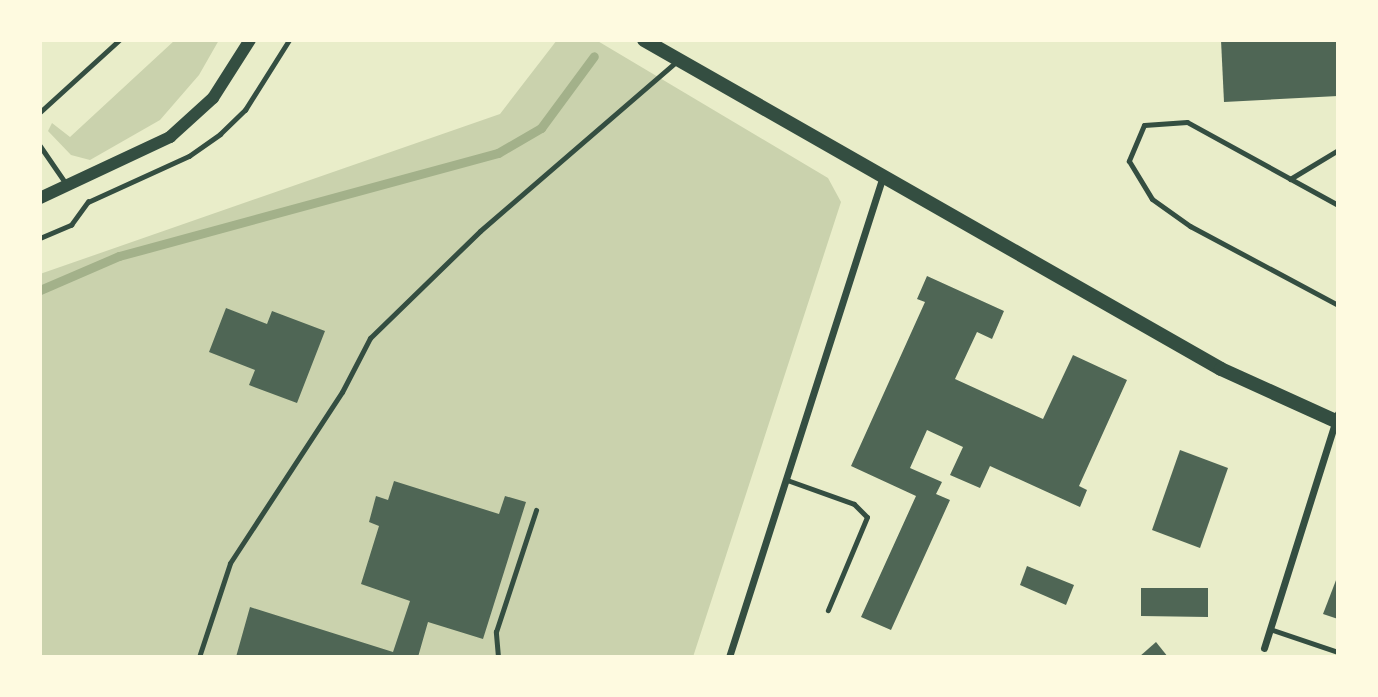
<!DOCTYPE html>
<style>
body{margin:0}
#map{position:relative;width:1378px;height:697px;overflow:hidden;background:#e9edc9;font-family:"Crimson Pro",serif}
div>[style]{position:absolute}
.green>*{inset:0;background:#cad2ad}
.stream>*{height:9px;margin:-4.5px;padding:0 4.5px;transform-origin:4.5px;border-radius:4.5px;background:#a3b18a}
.building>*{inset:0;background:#4f6655}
.path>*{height:4.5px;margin:-2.25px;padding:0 2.25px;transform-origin:2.25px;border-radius:2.25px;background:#344e41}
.service>*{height:5px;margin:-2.5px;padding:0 2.5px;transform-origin:2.5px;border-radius:2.5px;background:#344e41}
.minor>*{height:7px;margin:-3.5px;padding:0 3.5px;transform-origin:3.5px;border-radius:3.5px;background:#344e41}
.tertiary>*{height:12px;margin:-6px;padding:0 6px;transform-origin:6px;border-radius:6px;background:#344e41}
.secondary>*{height:14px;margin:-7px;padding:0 7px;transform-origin:7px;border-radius:7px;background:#344e41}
span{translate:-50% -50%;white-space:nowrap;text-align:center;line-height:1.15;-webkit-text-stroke:5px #fefae0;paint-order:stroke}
.frame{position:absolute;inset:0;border:42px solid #fefae0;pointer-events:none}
</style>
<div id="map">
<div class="green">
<div style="clip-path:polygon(175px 40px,219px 40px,199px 75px,160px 120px,90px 160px,71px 155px,48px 131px,52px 123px,70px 137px)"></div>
<div style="clip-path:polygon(557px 40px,596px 40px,828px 178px,841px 202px,693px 657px,40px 657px,40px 274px,500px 114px)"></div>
</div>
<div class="stream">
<div style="left:40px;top:290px;width:86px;rotate:-23.3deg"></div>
<div style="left:119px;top:256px;width:393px;rotate:-15.2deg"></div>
<div style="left:498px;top:153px;width:50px;rotate:-30.2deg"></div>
<div style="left:541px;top:128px;width:89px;rotate:-53.6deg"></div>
</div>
<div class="building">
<div style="clip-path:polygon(1221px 40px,1338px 40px,1338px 96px,1224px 102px)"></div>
<div style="clip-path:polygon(927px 276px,1004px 311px,992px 339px,977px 332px,955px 379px,1043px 419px,1073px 355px,1127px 380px,1079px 486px,1087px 490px,1080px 507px,990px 466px,980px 488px,950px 475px,963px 447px,927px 430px,910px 468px,942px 482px,936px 494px,950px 500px,891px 630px,861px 617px,916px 496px,851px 466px,925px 302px,917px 299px)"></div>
<div style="clip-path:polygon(226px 308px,267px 324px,272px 311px,325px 331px,297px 403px,249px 385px,255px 370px,209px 352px)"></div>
<div style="clip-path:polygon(1180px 450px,1228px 468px,1200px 548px,1152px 530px)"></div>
<div style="clip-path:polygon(394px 481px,499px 514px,505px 496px,526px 502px,483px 639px,428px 622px,418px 657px,236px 657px,250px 607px,393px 652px,410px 601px,361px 584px,379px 526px,369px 522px,376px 496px,388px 500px)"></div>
<div style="clip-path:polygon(1027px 566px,1074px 585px,1066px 605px,1020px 585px)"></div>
<div style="clip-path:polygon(1338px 575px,1338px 619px,1323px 614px)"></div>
<div style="clip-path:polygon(1141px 588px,1208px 588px,1208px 617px,1141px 616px)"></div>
<div style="clip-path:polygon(1156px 642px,1168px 657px,1139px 657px)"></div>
</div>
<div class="path">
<div style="left:40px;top:238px;width:34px;rotate:-23deg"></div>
<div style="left:71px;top:225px;width:29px;rotate:-54deg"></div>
<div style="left:88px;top:202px;width:111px;rotate:-24.5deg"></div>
<div style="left:189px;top:156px;width:38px;rotate:-35deg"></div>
<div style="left:220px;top:134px;width:35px;rotate:-44deg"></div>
<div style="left:245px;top:110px;width:83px;rotate:-57.8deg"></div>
<div style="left:498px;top:657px;width:25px;rotate:-95deg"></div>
<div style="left:496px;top:632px;width:128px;rotate:-71.8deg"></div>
</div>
<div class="service">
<div style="left:40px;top:112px;width:107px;rotate:-42.3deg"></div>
<div style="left:40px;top:146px;width:46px;rotate:55.6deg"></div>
<div style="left:1290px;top:179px;width:56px;rotate:-31.1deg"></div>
<div style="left:1338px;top:205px;width:172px;rotate:-151.2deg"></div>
<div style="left:1187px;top:122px;width:43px;rotate:176deg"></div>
<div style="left:1144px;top:125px;width:39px;rotate:113deg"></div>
<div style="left:1129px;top:161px;width:44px;rotate:58.8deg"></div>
<div style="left:1152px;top:199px;width:47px;rotate:35.4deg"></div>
<div style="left:1190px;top:226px;width:168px;rotate:28.1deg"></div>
<div style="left:787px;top:480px;width:71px;rotate:19.7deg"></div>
<div style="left:854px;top:504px;width:18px;rotate:45deg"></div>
<div style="left:867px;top:517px;width:101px;rotate:112.8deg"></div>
<div style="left:1270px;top:629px;width:72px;rotate:18.7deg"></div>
<div style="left:199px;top:657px;width:99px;rotate:-71.7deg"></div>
<div style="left:230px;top:563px;width:204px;rotate:-56.8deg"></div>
<div style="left:342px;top:392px;width:61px;rotate:-62.6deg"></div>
<div style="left:370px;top:338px;width:153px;rotate:-44.2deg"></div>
<div style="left:480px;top:231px;width:262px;rotate:-40.8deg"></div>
</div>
<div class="minor">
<div style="left:1264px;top:648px;width:246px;rotate:-72.5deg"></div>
<div style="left:729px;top:657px;width:505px;rotate:-72.25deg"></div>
</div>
<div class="tertiary">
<div style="left:40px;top:198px;width:144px;rotate:-25.1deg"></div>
<div style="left:170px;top:137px;width:58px;rotate:-42.2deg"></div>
<div style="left:213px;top:98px;width:69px;rotate:-57.5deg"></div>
</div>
<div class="secondary">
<div style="left:644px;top:40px;width:664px;rotate:29.69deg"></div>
<div style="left:1221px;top:369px;width:128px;rotate:24.4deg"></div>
</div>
<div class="frame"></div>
</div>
